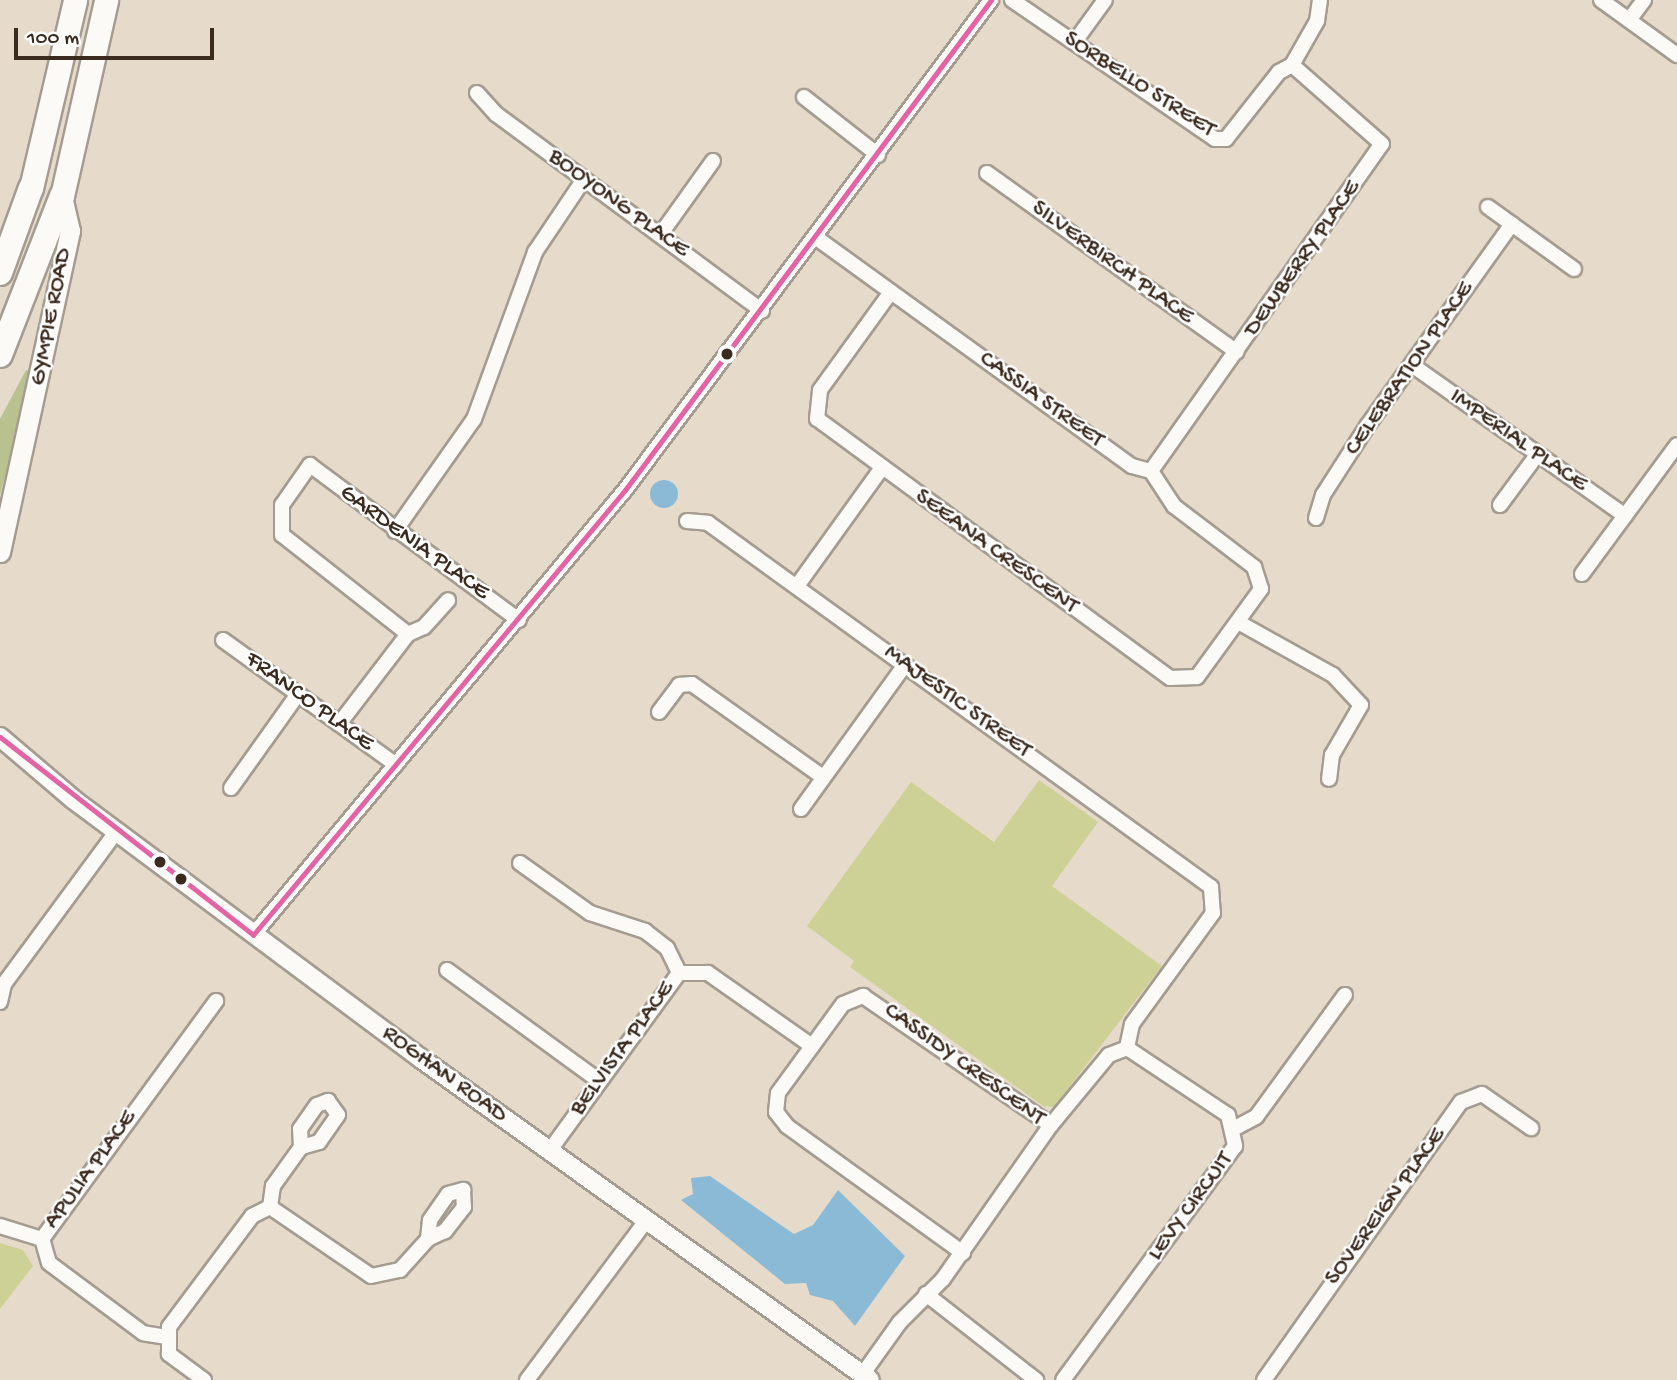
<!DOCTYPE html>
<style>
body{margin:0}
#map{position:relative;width:1677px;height:1380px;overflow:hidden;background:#e6dbca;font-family:"Gochi Hand",sans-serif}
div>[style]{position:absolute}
.green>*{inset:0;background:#ced195}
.forest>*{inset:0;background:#b9c18e}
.water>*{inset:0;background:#8bbad6}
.round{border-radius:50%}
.roads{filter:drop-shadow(2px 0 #a59c91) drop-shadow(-2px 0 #a59c91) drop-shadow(0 2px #a59c91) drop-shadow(0 -2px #a59c91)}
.minor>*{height:14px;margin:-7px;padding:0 7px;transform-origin:7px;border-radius:7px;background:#fbfaf7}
.tertiary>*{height:18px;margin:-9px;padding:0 9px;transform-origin:9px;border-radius:9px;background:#fbfaf7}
.secondary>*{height:19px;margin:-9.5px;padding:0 9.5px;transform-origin:9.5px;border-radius:9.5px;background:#fbfaf7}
.trunk>*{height:23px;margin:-11.5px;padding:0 11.5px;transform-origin:11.5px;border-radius:11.5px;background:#fbfaf7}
.motorway>*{height:24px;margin:-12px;padding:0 12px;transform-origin:12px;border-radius:12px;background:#fbfaf7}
.bus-1>*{height:5px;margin:-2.5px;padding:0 2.5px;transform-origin:2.5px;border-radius:2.5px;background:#e463a4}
.dots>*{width:19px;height:19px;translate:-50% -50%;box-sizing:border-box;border:4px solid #fff;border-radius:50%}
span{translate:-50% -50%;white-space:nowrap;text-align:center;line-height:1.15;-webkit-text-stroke:5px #fff;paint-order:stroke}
.street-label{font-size:24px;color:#3b2a1e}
.scale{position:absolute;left:14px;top:28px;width:200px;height:32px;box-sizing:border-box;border:4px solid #3b2a1e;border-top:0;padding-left:9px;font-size:21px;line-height:24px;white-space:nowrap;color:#3b2a1e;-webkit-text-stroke:5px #fff;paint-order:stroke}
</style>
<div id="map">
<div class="green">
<div style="clip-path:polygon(1039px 780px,1098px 822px,1052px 886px,1162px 966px,1054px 1107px,1043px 1106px,850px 967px,854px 961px,807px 926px,911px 782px,994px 842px)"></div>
<div style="clip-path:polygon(0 1243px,23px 1250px,33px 1266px,0 1309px)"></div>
</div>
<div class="forest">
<div style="clip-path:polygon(26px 370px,32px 373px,0 495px,0 419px)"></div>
</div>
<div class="water">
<div class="round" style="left:650px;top:480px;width:28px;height:28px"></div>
<div style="clip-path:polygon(710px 1176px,794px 1234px,813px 1225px,838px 1190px,905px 1256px,855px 1326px,833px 1301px,810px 1295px,806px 1283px,785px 1284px,681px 1200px,693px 1194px,691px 1178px)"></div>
</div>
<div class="roads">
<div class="minor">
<div style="left:1012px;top:0;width:246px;rotate:34.4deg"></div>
<div style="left:1215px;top:139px;width:11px"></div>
<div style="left:1226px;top:139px;width:85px;rotate:-51.7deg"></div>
<div style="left:1279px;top:72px;width:15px;rotate:-28deg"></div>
<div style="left:1292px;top:65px;width:51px;rotate:-60.4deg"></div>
<div style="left:1317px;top:21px;width:21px;rotate:-82deg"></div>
<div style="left:1601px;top:0;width:94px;rotate:35.9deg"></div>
<div style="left:1629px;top:20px;width:25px;rotate:-53deg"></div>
<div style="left:1076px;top:40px;width:49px;rotate:-54.1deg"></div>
<div style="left:477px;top:93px;width:28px;rotate:48deg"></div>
<div style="left:496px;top:114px;width:331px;rotate:36.5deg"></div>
<div style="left:804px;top:97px;width:94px;rotate:38.1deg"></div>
<div style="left:987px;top:173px;width:307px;rotate:35.6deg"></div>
<div style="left:1488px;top:207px;width:106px;rotate:35.8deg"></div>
<div style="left:660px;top:235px;width:91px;rotate:-54.4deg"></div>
<div style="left:818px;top:239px;width:387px;rotate:35.9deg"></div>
<div style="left:1132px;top:466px;width:20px;rotate:15deg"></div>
<div style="left:1151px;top:471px;width:42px;rotate:56.7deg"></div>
<div style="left:1174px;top:506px;width:101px;rotate:37.3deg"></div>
<div style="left:1254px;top:567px;width:23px;rotate:72deg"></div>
<div style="left:1261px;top:589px;width:109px;rotate:126deg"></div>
<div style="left:1197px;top:677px;width:27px;rotate:178deg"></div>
<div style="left:1170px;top:678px;width:438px;rotate:-143.7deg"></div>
<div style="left:817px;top:419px;width:29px;rotate:-84deg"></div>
<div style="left:820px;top:390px;width:121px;rotate:-54.1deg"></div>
<div style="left:1412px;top:365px;width:261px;rotate:35.3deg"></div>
<div style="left:1151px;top:471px;width:400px;rotate:-54.8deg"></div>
<div style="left:1382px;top:144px;width:120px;rotate:-138.7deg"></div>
<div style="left:1500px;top:505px;width:62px;rotate:-53.5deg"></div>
<div style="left:1316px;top:518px;width:24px;rotate:-73deg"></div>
<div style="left:1323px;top:495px;width:83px;rotate:-57.3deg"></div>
<div style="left:1368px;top:425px;width:247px;rotate:-54.4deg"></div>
<div style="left:687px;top:521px;width:21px;rotate:5deg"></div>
<div style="left:708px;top:523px;width:621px;rotate:35.89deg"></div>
<div style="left:1211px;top:887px;width:26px;rotate:86deg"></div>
<div style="left:1213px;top:913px;width:137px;rotate:126.1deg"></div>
<div style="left:1132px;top:1024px;width:25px;rotate:102deg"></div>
<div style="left:395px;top:531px;width:137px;rotate:-54.8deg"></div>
<div style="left:474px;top:419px;width:178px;rotate:-69.9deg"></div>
<div style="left:535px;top:252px;width:88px;rotate:-56.1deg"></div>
<div style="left:1582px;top:574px;width:160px;rotate:-53.6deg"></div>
<div style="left:797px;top:586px;width:144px;rotate:-54.3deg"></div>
<div style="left:1238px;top:622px;width:109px;rotate:29.2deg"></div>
<div style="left:1333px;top:675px;width:41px;rotate:47deg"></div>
<div style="left:1361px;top:705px;width:58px;rotate:120.1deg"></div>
<div style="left:1332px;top:755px;width:24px;rotate:97deg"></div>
<div style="left:408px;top:634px;width:17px;rotate:-24deg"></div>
<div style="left:424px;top:627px;width:36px;rotate:-48deg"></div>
<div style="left:223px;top:640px;width:213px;rotate:35.8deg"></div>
<div style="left:659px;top:712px;width:34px;rotate:-53deg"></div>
<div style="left:679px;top:685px;width:13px;rotate:-4deg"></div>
<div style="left:692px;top:684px;width:161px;rotate:35.4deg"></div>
<div style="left:339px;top:724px;width:113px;rotate:-52.5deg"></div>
<div style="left:408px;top:634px;width:160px;rotate:-141.8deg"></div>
<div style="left:282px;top:535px;width:30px;rotate:-90deg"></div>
<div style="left:282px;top:505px;width:49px;rotate:-55deg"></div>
<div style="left:310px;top:465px;width:260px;rotate:36.6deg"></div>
<div style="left:231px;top:788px;width:115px;rotate:-54.5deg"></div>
<div style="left:801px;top:809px;width:178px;rotate:-54.2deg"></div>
<div style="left:520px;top:863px;width:86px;rotate:35.5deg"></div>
<div style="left:590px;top:913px;width:58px;rotate:18.1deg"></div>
<div style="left:645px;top:931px;width:28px;rotate:38deg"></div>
<div style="left:667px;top:948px;width:28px;rotate:64deg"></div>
<div style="left:679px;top:973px;width:220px;rotate:126.1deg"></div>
<div style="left:253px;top:935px;width:580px;rotate:-50.11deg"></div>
<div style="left:625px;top:490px;width:612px;rotate:-53.24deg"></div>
<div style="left:447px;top:970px;width:188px;rotate:36.1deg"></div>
<div style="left:679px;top:973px;width:29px"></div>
<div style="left:708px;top:973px;width:127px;rotate:35.1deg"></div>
<div style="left:0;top:1002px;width:18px;rotate:-77deg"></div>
<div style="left:4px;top:984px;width:189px;rotate:-53.6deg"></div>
<div style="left:328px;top:1101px;width:17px;rotate:54deg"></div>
<div style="left:338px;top:1115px;width:33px;rotate:125deg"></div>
<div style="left:319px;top:1142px;width:19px;rotate:164deg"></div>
<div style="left:301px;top:1147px;width:18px;rotate:-93deg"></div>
<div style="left:300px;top:1129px;width:29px;rotate:-55deg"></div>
<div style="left:317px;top:1105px;width:12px;rotate:-20deg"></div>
<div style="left:1235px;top:1128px;width:24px;rotate:-28deg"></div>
<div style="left:1256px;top:1117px;width:151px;rotate:-53.9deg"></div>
<div style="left:463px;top:1190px;width:17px;rotate:87deg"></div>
<div style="left:464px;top:1207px;width:31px;rotate:128deg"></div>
<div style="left:445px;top:1231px;width:19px;rotate:155deg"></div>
<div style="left:428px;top:1239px;width:19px;rotate:-84deg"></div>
<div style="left:430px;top:1220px;width:32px;rotate:-55deg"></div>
<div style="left:448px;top:1194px;width:16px;rotate:-15deg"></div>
<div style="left:270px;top:1207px;width:122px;rotate:34.3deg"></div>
<div style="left:371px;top:1276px;width:30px;rotate:-12deg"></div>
<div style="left:400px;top:1270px;width:42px;rotate:-47.9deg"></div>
<div style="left:0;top:1226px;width:44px;rotate:17.2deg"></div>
<div style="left:963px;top:1253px;width:217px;rotate:-144.2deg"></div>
<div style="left:787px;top:1126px;width:18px;rotate:-128deg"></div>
<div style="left:776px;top:1112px;width:19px;rotate:-84deg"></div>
<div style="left:778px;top:1093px;width:110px;rotate:-53.9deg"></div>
<div style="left:843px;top:1004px;width:22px;rotate:-22deg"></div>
<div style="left:863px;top:996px;width:228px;rotate:34.5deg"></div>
<div style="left:926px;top:1294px;width:140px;rotate:38deg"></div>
<div style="left:167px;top:1337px;width:24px;rotate:-171deg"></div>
<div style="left:143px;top:1333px;width:117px;rotate:-143.3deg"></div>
<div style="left:49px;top:1263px;width:25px;rotate:-106deg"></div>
<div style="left:42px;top:1239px;width:295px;rotate:-53.8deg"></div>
<div style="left:862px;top:1375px;width:65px;rotate:-54.4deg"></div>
<div style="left:900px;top:1322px;width:61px;rotate:-45deg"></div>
<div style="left:943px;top:1279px;width:188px;rotate:-55deg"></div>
<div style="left:1051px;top:1125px;width:91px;rotate:-50.4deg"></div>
<div style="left:1109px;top:1055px;width:19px;rotate:-21deg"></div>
<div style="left:1127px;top:1048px;width:121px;rotate:33.6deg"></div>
<div style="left:1228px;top:1115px;width:32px;rotate:77deg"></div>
<div style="left:1235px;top:1146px;width:290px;rotate:126.3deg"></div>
<div style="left:204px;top:1380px;width:44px;rotate:-143.4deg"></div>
<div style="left:169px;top:1354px;width:27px;rotate:-90deg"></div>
<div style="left:169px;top:1327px;width:139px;rotate:-53.2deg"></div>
<div style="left:252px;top:1216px;width:20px;rotate:-27deg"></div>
<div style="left:270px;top:1207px;width:21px;rotate:-82deg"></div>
<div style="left:273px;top:1186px;width:48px;rotate:-54.3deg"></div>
<div style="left:527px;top:1380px;width:199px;rotate:-53.2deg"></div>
<div style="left:1264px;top:1380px;width:341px;rotate:-54.7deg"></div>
<div style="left:1461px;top:1102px;width:22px;rotate:-21deg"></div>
<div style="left:1482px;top:1094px;width:60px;rotate:34.8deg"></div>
</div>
<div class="tertiary">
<div style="left:0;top:737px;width:97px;rotate:40.4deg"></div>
<div style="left:74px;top:800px;width:432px;rotate:36.7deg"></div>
<div style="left:420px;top:1058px;width:553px;rotate:35.59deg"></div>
</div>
<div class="secondary">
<div style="left:0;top:552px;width:329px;rotate:-77.7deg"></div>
<div style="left:70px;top:231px;width:36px;rotate:-103deg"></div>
</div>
<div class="trunk">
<div style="left:31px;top:188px;width:193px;rotate:-76.8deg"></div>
<div style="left:62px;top:196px;width:201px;rotate:-77.3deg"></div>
</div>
<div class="motorway">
<div style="left:0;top:273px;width:90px;rotate:-70deg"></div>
<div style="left:0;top:355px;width:171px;rotate:-68.7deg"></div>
</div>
</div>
<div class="bus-1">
<div style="left:0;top:737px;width:321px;rotate:38deg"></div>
<div style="left:253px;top:935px;width:580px;rotate:-50.11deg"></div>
<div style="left:625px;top:490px;width:612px;rotate:-53.24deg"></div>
</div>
<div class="dots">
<div style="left:727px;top:354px;background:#3b2a1e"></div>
<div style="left:160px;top:862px;background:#3b2a1e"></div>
<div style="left:181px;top:879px;background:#3b2a1e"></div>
</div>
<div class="street-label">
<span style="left:1139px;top:85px;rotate:33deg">SORBELLO STREET</span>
<span style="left:618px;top:204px;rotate:36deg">BOOYONG PLACE</span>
<span style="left:1303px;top:259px;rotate:-55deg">DEWBERRY PLACE</span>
<span style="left:1112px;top:263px;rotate:36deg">SILVERBIRCH PLACE</span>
<span style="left:52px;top:317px;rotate:-79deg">GYMPIE ROAD</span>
<span style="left:1410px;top:369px;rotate:-55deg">CELEBRATION PLACE</span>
<span style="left:1041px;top:400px;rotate:36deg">CASSIA STREET</span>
<span style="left:1518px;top:441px;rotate:35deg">IMPERIAL PLACE</span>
<span style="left:414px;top:543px;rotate:36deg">GARDENIA PLACE</span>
<span style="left:996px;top:552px;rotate:36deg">SEEANA CRESCENT</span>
<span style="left:309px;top:702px;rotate:36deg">FRANCO PLACE</span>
<span style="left:957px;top:702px;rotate:36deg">MAJESTIC STREET</span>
<span style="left:623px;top:1049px;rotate:-54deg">BELVISTA PLACE</span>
<span style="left:964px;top:1065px;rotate:36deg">CASSIDY CRESCENT</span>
<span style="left:444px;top:1075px;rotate:36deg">ROGHAN ROAD</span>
<span style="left:91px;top:1170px;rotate:-54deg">APULIA PLACE</span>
<span style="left:1191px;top:1207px;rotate:-54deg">LEVY CIRCUIT</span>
<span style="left:1386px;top:1207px;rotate:-54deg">SOVEREIGN PLACE</span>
</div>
<div class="scale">100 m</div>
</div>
